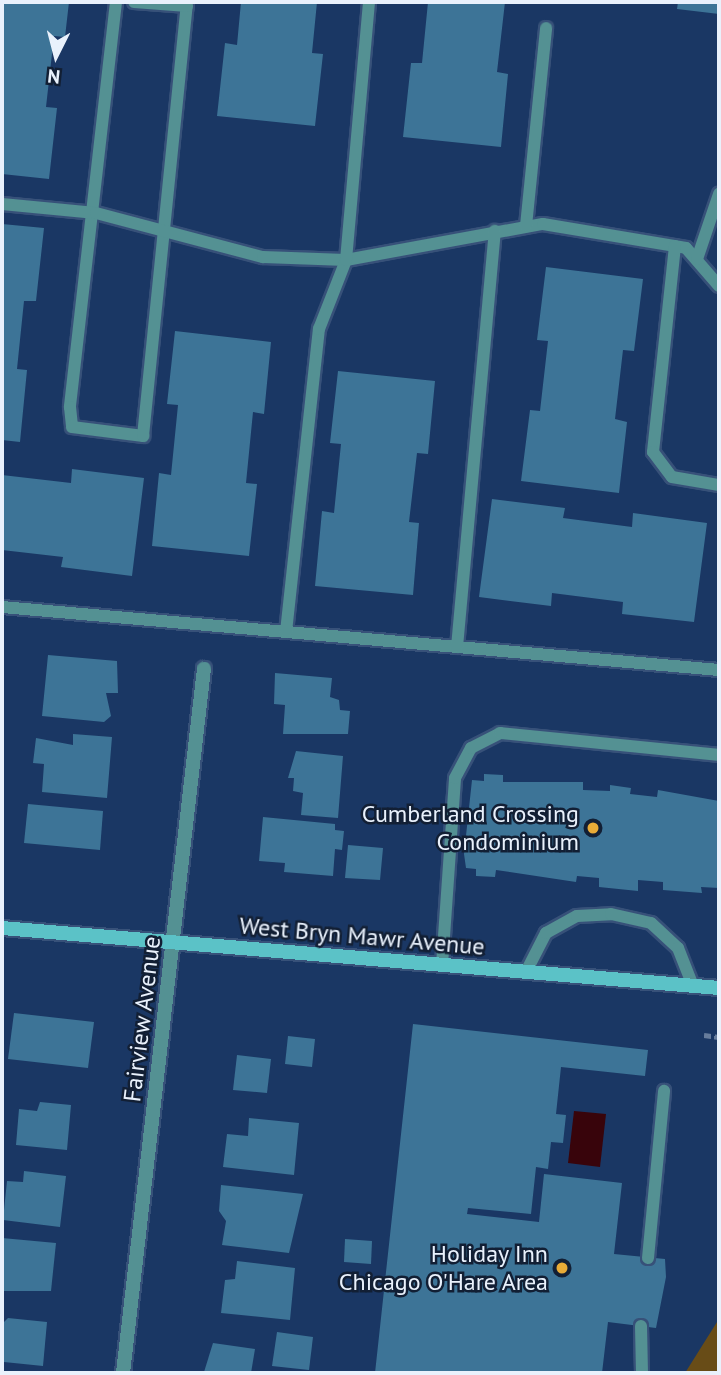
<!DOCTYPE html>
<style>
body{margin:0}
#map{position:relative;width:721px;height:1375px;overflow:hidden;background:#1a3764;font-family:"PT Sans",sans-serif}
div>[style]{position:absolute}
.green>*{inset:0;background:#684c17}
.water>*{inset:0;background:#38040b}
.building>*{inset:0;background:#3d7497}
.path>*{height:4.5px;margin-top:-2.25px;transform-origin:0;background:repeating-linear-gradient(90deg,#667c9c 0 7px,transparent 0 10.5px)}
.roads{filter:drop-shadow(2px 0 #375179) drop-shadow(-2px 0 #375179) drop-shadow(0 2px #375179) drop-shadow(0 -2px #375179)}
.lane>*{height:12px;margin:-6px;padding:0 6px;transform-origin:6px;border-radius:6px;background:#549193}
.street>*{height:14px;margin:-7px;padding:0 7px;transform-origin:7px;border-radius:7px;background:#549193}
.secondary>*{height:14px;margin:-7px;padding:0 7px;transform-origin:7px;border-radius:7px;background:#5bc2c7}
.dots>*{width:19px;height:19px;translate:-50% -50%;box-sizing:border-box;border:4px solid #121f34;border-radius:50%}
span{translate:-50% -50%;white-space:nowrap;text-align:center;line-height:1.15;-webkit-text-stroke:5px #121f34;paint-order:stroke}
.poi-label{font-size:24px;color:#e9f1fc}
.right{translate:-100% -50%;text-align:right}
.street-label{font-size:24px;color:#e9f1fc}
.frame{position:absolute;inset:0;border:4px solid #e9f1fc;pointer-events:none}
.north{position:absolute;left:21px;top:21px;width:70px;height:70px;-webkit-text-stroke:5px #121f34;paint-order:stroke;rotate:186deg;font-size:19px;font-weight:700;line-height:28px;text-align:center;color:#e9f1fc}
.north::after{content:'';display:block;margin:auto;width:24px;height:32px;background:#e9f1fc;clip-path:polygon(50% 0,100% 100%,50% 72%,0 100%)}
</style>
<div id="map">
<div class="green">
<div style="clip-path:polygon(719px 1317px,719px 1373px,685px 1373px,717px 1322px)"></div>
</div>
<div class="water">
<div style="clip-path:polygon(574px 1111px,606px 1114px,600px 1167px,568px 1163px)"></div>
</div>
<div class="building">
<div style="clip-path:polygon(2px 2px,69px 2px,65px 37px,54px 36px,46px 107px,57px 108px,49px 179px,2px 174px)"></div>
<div style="clip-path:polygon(241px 2px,317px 2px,312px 53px,323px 54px,315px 126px,217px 116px,225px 43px,237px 45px)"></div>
<div style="clip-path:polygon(428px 2px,505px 2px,497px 72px,508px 74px,501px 147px,403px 137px,411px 63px,422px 63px)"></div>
<div style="clip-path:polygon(678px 2px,719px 2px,719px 14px,677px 9px)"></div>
<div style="clip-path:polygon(2px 224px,44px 228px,36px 301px,24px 301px,17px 369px,27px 370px,20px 442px,2px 440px)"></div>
<div style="clip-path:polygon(546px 267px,643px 279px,634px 351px,623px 350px,615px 419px,627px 422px,619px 493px,521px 481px,530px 410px,540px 411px,548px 341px,537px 340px)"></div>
<div style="clip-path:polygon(175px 331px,271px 342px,264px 414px,253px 412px,246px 483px,257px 484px,249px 556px,152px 546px,159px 473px,171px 475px,178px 405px,167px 404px)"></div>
<div style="clip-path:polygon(338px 371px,435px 381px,428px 454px,417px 453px,409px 522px,419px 523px,413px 595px,315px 586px,322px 511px,334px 513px,341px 444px,330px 443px)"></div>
<div style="clip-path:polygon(72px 469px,144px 478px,132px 576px,61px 567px,63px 557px,2px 550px,2px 475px,71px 483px)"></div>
<div style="clip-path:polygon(492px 499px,565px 508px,563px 518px,632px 527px,633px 513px,707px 523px,694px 622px,622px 614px,623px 602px,552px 593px,551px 606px,479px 597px)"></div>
<div style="clip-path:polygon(48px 655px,117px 661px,118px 693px,106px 693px,111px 716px,104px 722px,42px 716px)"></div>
<div style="clip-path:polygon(275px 673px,332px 678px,330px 697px,339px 700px,340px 710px,350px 711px,348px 734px,283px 734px,285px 705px,274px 704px)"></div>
<div style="clip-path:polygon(73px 734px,112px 737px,107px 798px,42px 792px,44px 764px,33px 763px,36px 738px,73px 745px)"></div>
<div style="clip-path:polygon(296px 751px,343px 756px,338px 818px,301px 815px,303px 793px,293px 791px,294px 778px,288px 778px)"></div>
<div style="clip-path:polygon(484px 774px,503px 775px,503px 782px,583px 782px,583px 790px,610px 791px,610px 785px,631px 788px,630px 794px,657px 797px,658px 790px,719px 801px,719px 888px,701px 887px,702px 893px,663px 890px,663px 882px,638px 880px,638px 891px,599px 887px,599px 878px,577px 876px,576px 882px,496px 870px,495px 877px,476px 876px,476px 869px,466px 868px,464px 854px,472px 780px,484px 781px)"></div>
<div style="clip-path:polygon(28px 804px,103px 811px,100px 850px,24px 843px)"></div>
<div style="clip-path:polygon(263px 817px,335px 824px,335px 830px,344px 831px,342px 850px,335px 849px,333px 876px,284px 872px,285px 863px,259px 861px)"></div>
<div style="clip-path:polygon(348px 845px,383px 848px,380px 880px,345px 878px)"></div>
<div style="clip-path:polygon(14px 1013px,94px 1022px,88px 1068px,8px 1059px)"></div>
<div style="clip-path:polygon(413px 1024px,648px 1050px,645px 1076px,561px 1067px,556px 1114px,566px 1115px,563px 1143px,551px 1142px,548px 1169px,536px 1167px,531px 1214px,468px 1208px,467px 1214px,539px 1222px,544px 1174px,622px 1183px,614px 1254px,665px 1259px,666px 1277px,656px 1328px,608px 1322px,602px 1373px,375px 1373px)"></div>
<div style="clip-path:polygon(288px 1036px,315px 1039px,312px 1067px,285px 1064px)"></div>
<div style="clip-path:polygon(237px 1055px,271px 1059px,267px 1093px,233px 1090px)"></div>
<div style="clip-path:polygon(40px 1102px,71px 1105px,67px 1150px,16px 1145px,19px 1109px,37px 1111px)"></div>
<div style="clip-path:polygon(249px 1118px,299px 1123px,294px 1175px,223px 1167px,227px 1134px,248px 1136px)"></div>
<div style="clip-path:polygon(24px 1171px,66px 1176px,60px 1227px,3px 1220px,7px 1181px,23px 1182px)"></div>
<div style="clip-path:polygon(221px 1185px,303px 1194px,289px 1253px,222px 1245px,226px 1221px,219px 1211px)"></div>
<div style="clip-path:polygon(2px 1238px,56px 1243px,51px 1291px,2px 1291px)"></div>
<div style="clip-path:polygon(345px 1239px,372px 1241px,371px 1264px,344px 1262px)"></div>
<div style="clip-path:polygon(237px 1261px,295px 1268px,290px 1320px,221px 1313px,225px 1280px,235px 1279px)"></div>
<div style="clip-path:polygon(8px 1318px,47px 1322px,43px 1366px,4px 1362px,2px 1324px)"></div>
<div style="clip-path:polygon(277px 1332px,313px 1337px,309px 1370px,272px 1366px)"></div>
<div style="clip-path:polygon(213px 1343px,255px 1349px,251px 1373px,204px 1372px)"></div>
</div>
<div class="path">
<div style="left:704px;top:1035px;width:15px;rotate:8deg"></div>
</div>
<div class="roads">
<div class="lane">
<div style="left:116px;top:2px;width:408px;rotate:96.5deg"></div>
<div style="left:70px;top:407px;width:20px;rotate:84deg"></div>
<div style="left:72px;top:427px;width:72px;rotate:7.2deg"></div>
<div style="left:143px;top:436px;width:432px;rotate:-84.2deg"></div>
<div style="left:187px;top:6px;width:53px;rotate:-175.7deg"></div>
<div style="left:2px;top:204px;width:94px;rotate:5.5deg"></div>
<div style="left:96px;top:213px;width:173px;rotate:14.8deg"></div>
<div style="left:263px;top:257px;width:83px;rotate:2.1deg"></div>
<div style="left:346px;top:260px;width:200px;rotate:-10.4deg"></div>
<div style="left:543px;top:224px;width:145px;rotate:9.5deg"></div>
<div style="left:686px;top:248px;width:50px;rotate:49deg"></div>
<div style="left:526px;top:226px;width:199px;rotate:-84.2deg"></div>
<div style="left:675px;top:246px;width:207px;rotate:96.1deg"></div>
<div style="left:653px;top:452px;width:31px;rotate:53deg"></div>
<div style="left:672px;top:477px;width:48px;rotate:9.7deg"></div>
<div style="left:697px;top:259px;width:69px;rotate:-71.3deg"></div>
<div style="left:2px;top:607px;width:720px;rotate:5.02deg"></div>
<div style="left:286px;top:632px;width:305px;rotate:-83.8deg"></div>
<div style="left:319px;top:329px;width:74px;rotate:-68.6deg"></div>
<div style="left:346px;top:260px;width:259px;rotate:-84.9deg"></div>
<div style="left:457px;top:647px;width:418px;rotate:-84.8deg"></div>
<div style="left:442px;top:965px;width:187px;rotate:-86deg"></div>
<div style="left:455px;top:778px;width:34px;rotate:-62deg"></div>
<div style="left:471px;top:748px;width:33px;rotate:-27deg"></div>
<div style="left:500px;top:733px;width:220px;rotate:5.7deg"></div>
<div style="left:526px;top:972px;width:44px;rotate:-62.9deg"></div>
<div style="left:546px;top:933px;width:35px;rotate:-29deg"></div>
<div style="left:577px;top:916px;width:34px;rotate:-3deg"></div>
<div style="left:611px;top:914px;width:41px;rotate:12.7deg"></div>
<div style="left:651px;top:923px;width:37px;rotate:43deg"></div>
<div style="left:678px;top:948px;width:41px;rotate:68.5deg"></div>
<div style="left:648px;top:1258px;width:168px;rotate:-84.5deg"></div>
<div style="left:641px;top:1326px;width:47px;rotate:88.8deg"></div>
</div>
<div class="street">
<div style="left:123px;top:1373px;width:709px;rotate:-83.44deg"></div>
</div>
<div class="secondary">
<div style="left:2px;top:928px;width:720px;rotate:4.78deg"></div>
</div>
</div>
<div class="dots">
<div style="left:593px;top:828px;background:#e8ab37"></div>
<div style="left:562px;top:1268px;background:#e8ab37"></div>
</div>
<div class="poi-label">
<span class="right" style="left:579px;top:828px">Cumberland Crossing<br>Condominium</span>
<span class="right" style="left:548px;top:1268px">Holiday Inn<br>Chicago O'Hare Area</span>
</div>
<div class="street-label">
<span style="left:362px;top:936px;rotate:5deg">West Bryn Mawr Avenue</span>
<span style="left:142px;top:1019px;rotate:-83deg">Fairview Avenue</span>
</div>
<div class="frame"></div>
<div class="north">N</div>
</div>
